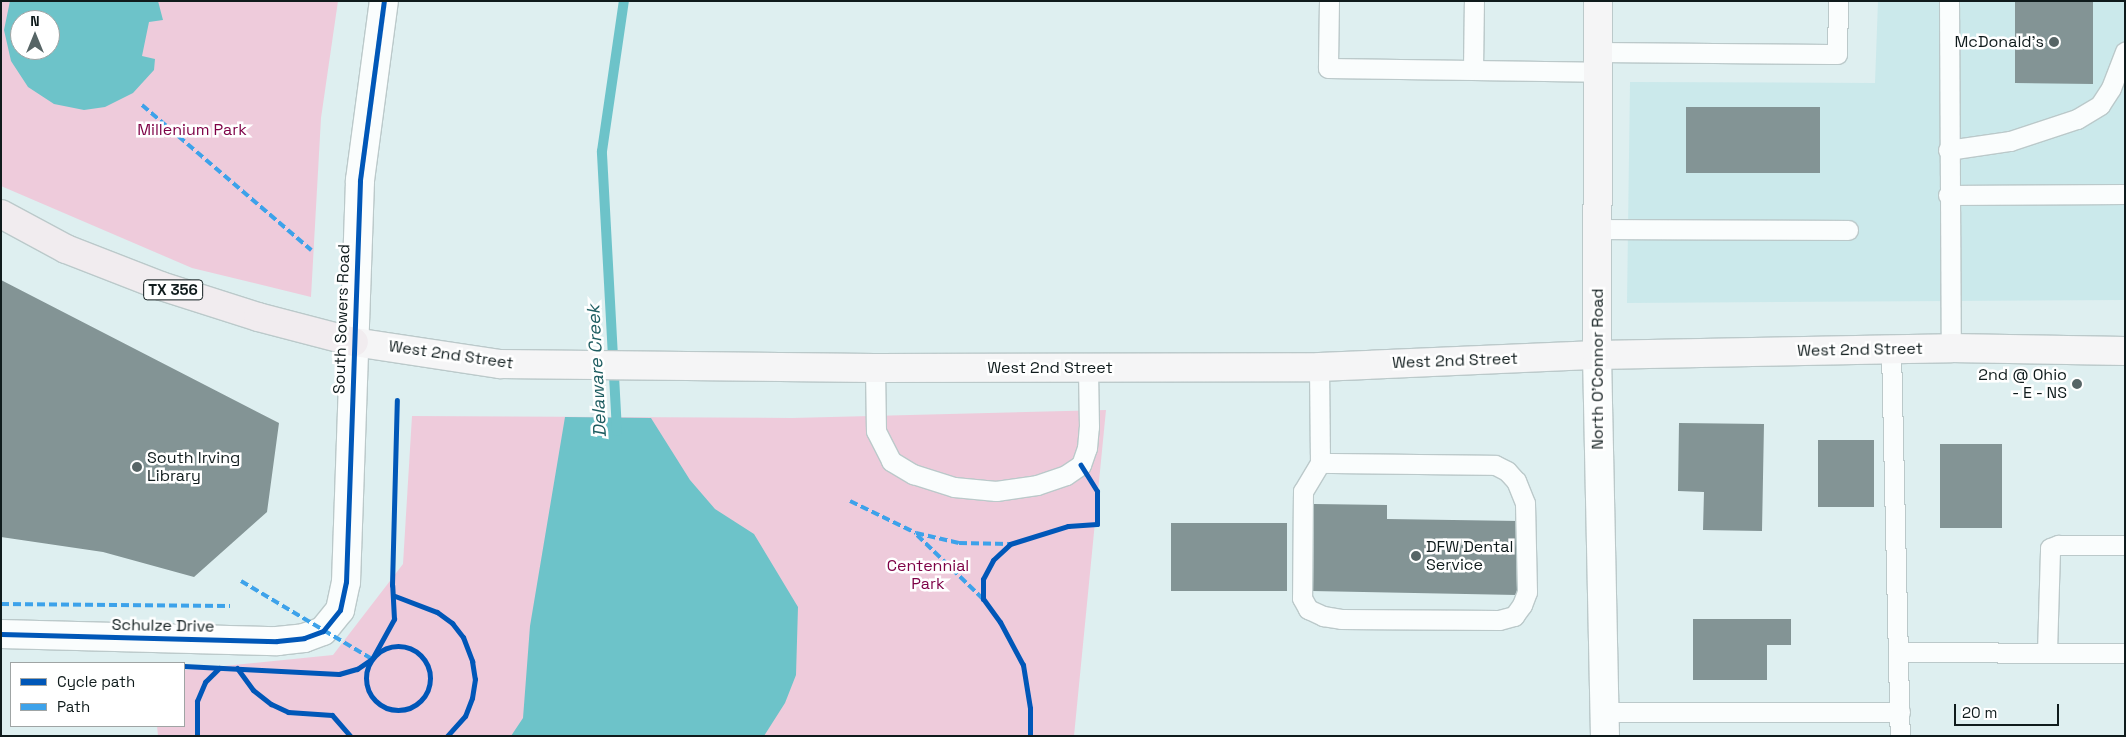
<!DOCTYPE html>
<style>
body{margin:0}
#map{position:relative;width:2126px;height:737px;overflow:hidden;background:#deeff0;font-family:"Space Grotesk",sans-serif}
div>[style]{position:absolute}
.built>*{inset:0;background:#cbe9eb}
.green>*{inset:0;background:#eecbdb}
.water>*{inset:0;background:#6dc3c9}
.stream>*{height:10px;margin:-5px;padding:0 5px;transform-origin:5px;border-radius:5px;background:#6dc3c9}
.building>*{inset:0;background:#839495}
.roads{filter:drop-shadow(1px 0 #bbc9ca) drop-shadow(-1px 0 #bbc9ca) drop-shadow(0 1px #bbc9ca) drop-shadow(0 -1px #bbc9ca)}
.service>*{height:19px;margin:-9.5px;padding:0 9.5px;transform-origin:9.5px;border-radius:9.5px;background:#fafdfd}
.tertiary>*{height:28px;margin:-14px;padding:0 14px;transform-origin:14px;border-radius:14px;background:#fafdfd}
.secondary>*{height:28px;margin:-14px;padding:0 14px;transform-origin:14px;border-radius:14px;background:#f5f5f6}
.primary>*{height:28px;margin:-14px;padding:0 14px;transform-origin:14px;border-radius:14px;background:#f1ecef}
.quiet>*{height:4px;margin-top:-2px;transform-origin:0;background:repeating-linear-gradient(90deg,#3da2ea 0 8px,transparent 0 12px)}
.cycleway>*{height:5px;margin:-2.5px;padding:0 2.5px;transform-origin:2.5px;border-radius:2.5px;background:#0057b8}
.cycleway>.ring{margin:-2.5px;padding:0;box-sizing:content-box;background:none;border:5px solid #0057b8;border-radius:50%}
.dots>*{width:14px;height:14px;translate:-50% -50%;box-sizing:border-box;border:2px solid #fff;border-radius:50%}
span{translate:-50% -50%;white-space:nowrap;text-align:center;line-height:1.15;-webkit-text-stroke:5px #fff;paint-order:stroke}
.shield-label span{padding:1px 4px;background:#fff;border:1px solid;border-radius:4px;-webkit-text-stroke-width:0}
.shield-label{font-size:15px;color:#0f1b1c;font-weight:700}
.poi-label{font-size:16px;color:#0f1b1c}
.right{translate:-100% -50%;text-align:right}
.left{translate:0 -50%;text-align:left}
.park-label{font-size:16px;color:#7d0146}
.street-label{font-size:16px;color:#0f1b1c}
.water-label{font-size:18px;color:#1e5d61;font-style:italic}
.frame{position:absolute;inset:0;border:2px solid #0f1b1c;pointer-events:none}
.legend{position:absolute;left:10px;top:662px;width:175px;height:65px;box-sizing:border-box;background:#fff;border:1px solid #9fa4a4;margin:0;padding:6px 9px;list-style:none;font-size:15px;color:#0f1b1c}
.legend li{display:flex;align-items:center;gap:10px;height:25px}
.legend b{width:25px;border:1px solid #9fa4a4}
.north{position:absolute;left:10px;top:10px;width:50px;height:50px;box-sizing:border-box;background:#fff;border:1px solid #9fa4a4;border-radius:50%;rotate:0deg;font-size:14px;font-weight:700;line-height:20px;text-align:center;color:#0f1b1c}
.north::after{content:'';display:block;margin:auto;width:18px;height:22px;background:#576566;clip-path:polygon(50% 0,100% 100%,50% 72%,0 100%)}
.scale{position:absolute;left:1954px;top:704px;width:105px;height:22px;box-sizing:border-box;border:2px solid #0f1b1c;border-top:0;padding-left:6px;font-size:15px;line-height:18px;white-space:nowrap;color:#0f1b1c;-webkit-text-stroke:4px #fff;paint-order:stroke}
</style>
<div id="map">
<div class="built">
<div style="clip-path:polygon(1878px 1px,2125px 1px,2125px 300px,1627px 303px,1630px 82px,1875px 83px)"></div>
</div>
<div class="green">
<div style="clip-path:polygon(evenodd,1px 1px,338px 1px,321px 118px,311px 297px,192px 268px,1px 186px,1px 1px,20px 20px,50px 20px,50px 50px,20px 50px,20px 20px)"></div>
<div style="clip-path:polygon(1106px 410px,1074px 736px,158px 736px,157px 726px,184px 726px,184px 670px,333px 655px,403px 564px,412px 416px,792px 418px)"></div>
</div>
<div class="water">
<div style="clip-path:polygon(evenodd,10px 1px,158px 1px,163px 20px,149px 22px,142px 56px,155px 59px,154px 70px,133px 93px,105px 107px,84px 110px,54px 104px,28px 87px,11px 61px,4px 30px,10px 1px,20px 20px,50px 20px,50px 50px,20px 50px,20px 20px)"></div>
<div style="clip-path:polygon(565px 417px,651px 418px,690px 480px,715px 509px,754px 534px,798px 607px,796px 675px,785px 703px,764px 736px,511px 736px,523px 718px,530px 626px)"></div>
</div>
<div class="stream">
<div style="left:617px;top:431px;width:280px;rotate:-93.1deg"></div>
<div style="left:602px;top:151px;width:152px;rotate:-81.7deg"></div>
</div>
<div class="building">
<div style="clip-path:polygon(2015px 1px,2093px 1px,2093px 84px,2015px 83px)"></div>
<div style="clip-path:polygon(1686px 107px,1820px 107px,1820px 173px,1686px 173px)"></div>
<div style="clip-path:polygon(1px 280px,279px 423px,267px 512px,194px 577px,103px 552px,1px 537px)"></div>
<div style="clip-path:polygon(1679px 423px,1764px 424px,1762px 531px,1703px 530px,1704px 492px,1678px 491px)"></div>
<div style="clip-path:polygon(1818px 440px,1874px 440px,1874px 507px,1818px 507px)"></div>
<div style="clip-path:polygon(1940px 444px,2002px 444px,2002px 528px,1940px 528px)"></div>
<div style="clip-path:polygon(1314px 504px,1387px 505px,1387px 519px,1519px 521px,1517px 595px,1312px 591px)"></div>
<div style="clip-path:polygon(1171px 523px,1287px 523px,1287px 591px,1171px 591px)"></div>
<div style="clip-path:polygon(1693px 619px,1791px 619px,1791px 645px,1767px 645px,1767px 680px,1693px 680px)"></div>
</div>
<div class="roads">
<div class="service">
<div style="left:1329px;top:1px;width:67px;rotate:90.9deg"></div>
<div style="left:1328px;top:68px;width:270px;rotate:0.8deg"></div>
<div style="left:1949px;top:1px;width:347px;rotate:89.7deg"></div>
<div style="left:1598px;top:52px;width:239px;rotate:0.5deg"></div>
<div style="left:1837px;top:54px;width:53px;rotate:-88.9deg"></div>
<div style="left:1473px;top:69px;width:68px;rotate:-89.2deg"></div>
<div style="left:1948px;top:150px;width:63px;rotate:-8.3deg"></div>
<div style="left:2010px;top:141px;width:71px;rotate:-18.2deg"></div>
<div style="left:2077px;top:119px;width:27px;rotate:-31deg"></div>
<div style="left:2100px;top:105px;width:20px;rotate:-57deg"></div>
<div style="left:2111px;top:88px;width:39px;rotate:-69deg"></div>
<div style="left:1948px;top:195px;width:177px;rotate:-0.3deg"></div>
<div style="left:1599px;top:229px;width:249px;rotate:0.2deg"></div>
<div style="left:1891px;top:350px;width:386px;rotate:88.7deg"></div>
<div style="left:1319px;top:367px;width:96px;rotate:89.4deg"></div>
<div style="left:1320px;top:463px;width:33px;rotate:121deg"></div>
<div style="left:1303px;top:491px;width:107px;rotate:90.5deg"></div>
<div style="left:1302px;top:598px;width:13px;rotate:61deg"></div>
<div style="left:1308px;top:609px;width:17px;rotate:25deg"></div>
<div style="left:1323px;top:616px;width:18px;rotate:9deg"></div>
<div style="left:1341px;top:619px;width:158px;rotate:0.4deg"></div>
<div style="left:1499px;top:620px;width:16px;rotate:-15deg"></div>
<div style="left:1514px;top:616px;width:14px;rotate:-54deg"></div>
<div style="left:1522px;top:605px;width:14px;rotate:-69deg"></div>
<div style="left:1527px;top:592px;width:89px;rotate:-91.3deg"></div>
<div style="left:1525px;top:503px;width:24px;rotate:-112deg"></div>
<div style="left:1516px;top:481px;width:13px;rotate:-132deg"></div>
<div style="left:1507px;top:471px;width:13px;rotate:-153deg"></div>
<div style="left:1495px;top:465px;width:175px;rotate:-179.3deg"></div>
<div style="left:875px;top:368px;width:63px;rotate:89.1deg"></div>
<div style="left:876px;top:431px;width:34px;rotate:63deg"></div>
<div style="left:891px;top:461px;width:26px;rotate:31deg"></div>
<div style="left:913px;top:474px;width:43px;rotate:17.6deg"></div>
<div style="left:954px;top:487px;width:42px;rotate:5.4deg"></div>
<div style="left:996px;top:491px;width:41px;rotate:-8.3deg"></div>
<div style="left:1037px;top:485px;width:31px;rotate:-19deg"></div>
<div style="left:1066px;top:475px;width:18px;rotate:-34deg"></div>
<div style="left:1081px;top:465px;width:18px;rotate:-71deg"></div>
<div style="left:1087px;top:448px;width:21px;rotate:-85deg"></div>
<div style="left:1089px;top:427px;width:59px;rotate:-91deg"></div>
<div style="left:1900px;top:652px;width:225px;rotate:0.3deg"></div>
<div style="left:2047px;top:652px;width:104px;rotate:-88.3deg"></div>
<div style="left:2050px;top:548px;width:9px;rotate:-21deg"></div>
<div style="left:2058px;top:545px;width:67px"></div>
<div style="left:1605px;top:712px;width:295px"></div>
</div>
<div class="tertiary">
<div style="left:1597px;top:355px;width:381px;rotate:88.8deg"></div>
<div style="left:1px;top:634px;width:276px;rotate:1.5deg"></div>
<div style="left:277px;top:641px;width:27px;rotate:-6deg"></div>
<div style="left:304px;top:638px;width:20px;rotate:-20deg"></div>
<div style="left:323px;top:631px;width:27px;rotate:-51deg"></div>
<div style="left:340px;top:610px;width:29px;rotate:-78deg"></div>
<div style="left:346px;top:582px;width:402px;rotate:-88deg"></div>
<div style="left:360px;top:180px;width:181px;rotate:-82.4deg"></div>
</div>
<div class="secondary">
<div style="left:354px;top:342px;width:148px;rotate:8.6deg"></div>
<div style="left:500px;top:364px;width:375px;rotate:0.6deg"></div>
<div style="left:875px;top:368px;width:444px;rotate:-0.1deg"></div>
<div style="left:1319px;top:367px;width:278px;rotate:-2.5deg"></div>
<div style="left:1597px;top:355px;width:354px;rotate:-1.1deg"></div>
<div style="left:1951px;top:348px;width:174px;rotate:1deg"></div>
<div style="left:1597px;top:355px;width:354px;rotate:-89.8deg"></div>
</div>
<div class="primary">
<div style="left:1px;top:214px;width:74px;rotate:28.3deg"></div>
<div style="left:66px;top:249px;width:102px;rotate:21.3deg"></div>
<div style="left:161px;top:286px;width:102px;rotate:17.7deg"></div>
<div style="left:258px;top:317px;width:99px;rotate:14.6deg"></div>
</div>
</div>
<div class="quiet">
<div style="left:142px;top:105px;width:223px;rotate:40.6deg"></div>
<div style="left:850px;top:501px;width:73px;rotate:25.9deg"></div>
<div style="left:916px;top:533px;width:44px;rotate:13.1deg"></div>
<div style="left:959px;top:543px;width:51px;rotate:1.1deg"></div>
<div style="left:917px;top:535px;width:92px;rotate:44.1deg"></div>
<div style="left:241px;top:581px;width:152px;rotate:30.8deg"></div>
<div style="left:1px;top:604px;width:229px;rotate:0.5deg"></div>
</div>
<div class="cycleway">
<div style="left:395px;top:596px;width:45px;rotate:20.9deg"></div>
<div style="left:437px;top:612px;width:19px;rotate:36deg"></div>
<div style="left:452px;top:623px;width:18px;rotate:52deg"></div>
<div style="left:463px;top:637px;width:26px;rotate:69deg"></div>
<div style="left:472px;top:661px;width:18px;rotate:81deg"></div>
<div style="left:475px;top:679px;width:19px;rotate:99deg"></div>
<div style="left:472px;top:698px;width:19px;rotate:111deg"></div>
<div style="left:465px;top:716px;width:27px;rotate:132deg"></div>
<div style="left:1px;top:634px;width:276px;rotate:1.5deg"></div>
<div style="left:277px;top:641px;width:27px;rotate:-6deg"></div>
<div style="left:304px;top:638px;width:20px;rotate:-20deg"></div>
<div style="left:323px;top:631px;width:27px;rotate:-51deg"></div>
<div style="left:340px;top:610px;width:29px;rotate:-78deg"></div>
<div style="left:346px;top:582px;width:402px;rotate:-88deg"></div>
<div style="left:360px;top:180px;width:181px;rotate:-82.4deg"></div>
<div class="ring" style="left:366px;top:646px;width:59px;height:59px"></div>
<div style="left:184px;top:666px;width:155px;rotate:3deg"></div>
<div style="left:339px;top:674px;width:19px;rotate:-16deg"></div>
<div style="left:357px;top:669px;width:18px;rotate:-34deg"></div>
<div style="left:372px;top:659px;width:46px;rotate:-61.2deg"></div>
<div style="left:394px;top:619px;width:34px;rotate:-93deg"></div>
<div style="left:392px;top:585px;width:185px;rotate:-88.5deg"></div>
<div style="left:237px;top:668px;width:27px;rotate:54deg"></div>
<div style="left:253px;top:690px;width:23px;rotate:38deg"></div>
<div style="left:271px;top:704px;width:19px;rotate:25deg"></div>
<div style="left:288px;top:712px;width:44px;rotate:3.9deg"></div>
<div style="left:332px;top:715px;width:28px;rotate:49deg"></div>
<div style="left:197px;top:736px;width:35px;rotate:-90deg"></div>
<div style="left:197px;top:701px;width:21px;rotate:-67deg"></div>
<div style="left:205px;top:682px;width:20px;rotate:-45deg"></div>
<div style="left:1030px;top:736px;width:28px;rotate:-90deg"></div>
<div style="left:1030px;top:708px;width:44px;rotate:-99.2deg"></div>
<div style="left:1023px;top:665px;width:49px;rotate:-118.1deg"></div>
<div style="left:1000px;top:622px;width:29px;rotate:-126deg"></div>
<div style="left:983px;top:599px;width:20px;rotate:-90deg"></div>
<div style="left:983px;top:579px;width:21px;rotate:-62deg"></div>
<div style="left:993px;top:560px;width:23px;rotate:-43deg"></div>
<div style="left:1010px;top:544px;width:61px;rotate:-17.2deg"></div>
<div style="left:1068px;top:526px;width:29px;rotate:-4deg"></div>
<div style="left:1097px;top:524px;width:33px;rotate:-90deg"></div>
<div style="left:1097px;top:491px;width:31px;rotate:-122deg"></div>
</div>
<div class="dots">
<div style="left:2054px;top:42px;background:#576566"></div>
<div style="left:2077px;top:384px;background:#576566"></div>
<div style="left:137px;top:467px;background:#576566"></div>
<div style="left:1416px;top:556px;background:#576566"></div>
</div>
<div class="shield-label">
<span style="left:173px;top:290px">TX 356</span>
</div>
<div class="poi-label">
<span class="right" style="left:2044px;top:42px">McDonald's</span>
<span class="right" style="left:2067px;top:384px">2nd @ Ohio<br>- E - NS</span>
<span class="left" style="left:147px;top:467px">South Irving<br>Library</span>
<span class="left" style="left:1426px;top:556px">DFW Dental<br>Service</span>
</div>
<div class="park-label">
<span style="left:192px;top:130px">Millenium Park</span>
<span style="left:928px;top:575px">Centennial<br>Park</span>
</div>
<div class="street-label">
<span style="left:342px;top:319px;rotate:-88deg">South Sowers Road</span>
<span style="left:1860px;top:350px;rotate:-1deg">West 2nd Street</span>
<span style="left:451px;top:355px;rotate:8deg">West 2nd Street</span>
<span style="left:1455px;top:361px;rotate:-2deg">West 2nd Street</span>
<span style="left:1050px;top:368px">West 2nd Street</span>
<span style="left:1598px;top:369px;rotate:-90deg">North O'Connor Road</span>
<span style="left:163px;top:626px;rotate:1deg">Schulze Drive</span>
</div>
<div class="water-label">
<span style="left:597px;top:371px;rotate:-93deg">Delaware Creek</span>
</div>
<div class="frame"></div>
<ul class="legend">
<li><b style="height:6px;background:#0057b8"></b>Cycle path</li>
<li><b style="height:6px;background:#3da2ea"></b>Path</li>
</ul>
<div class="north">N</div>
<div class="scale">20 m</div>
</div>
